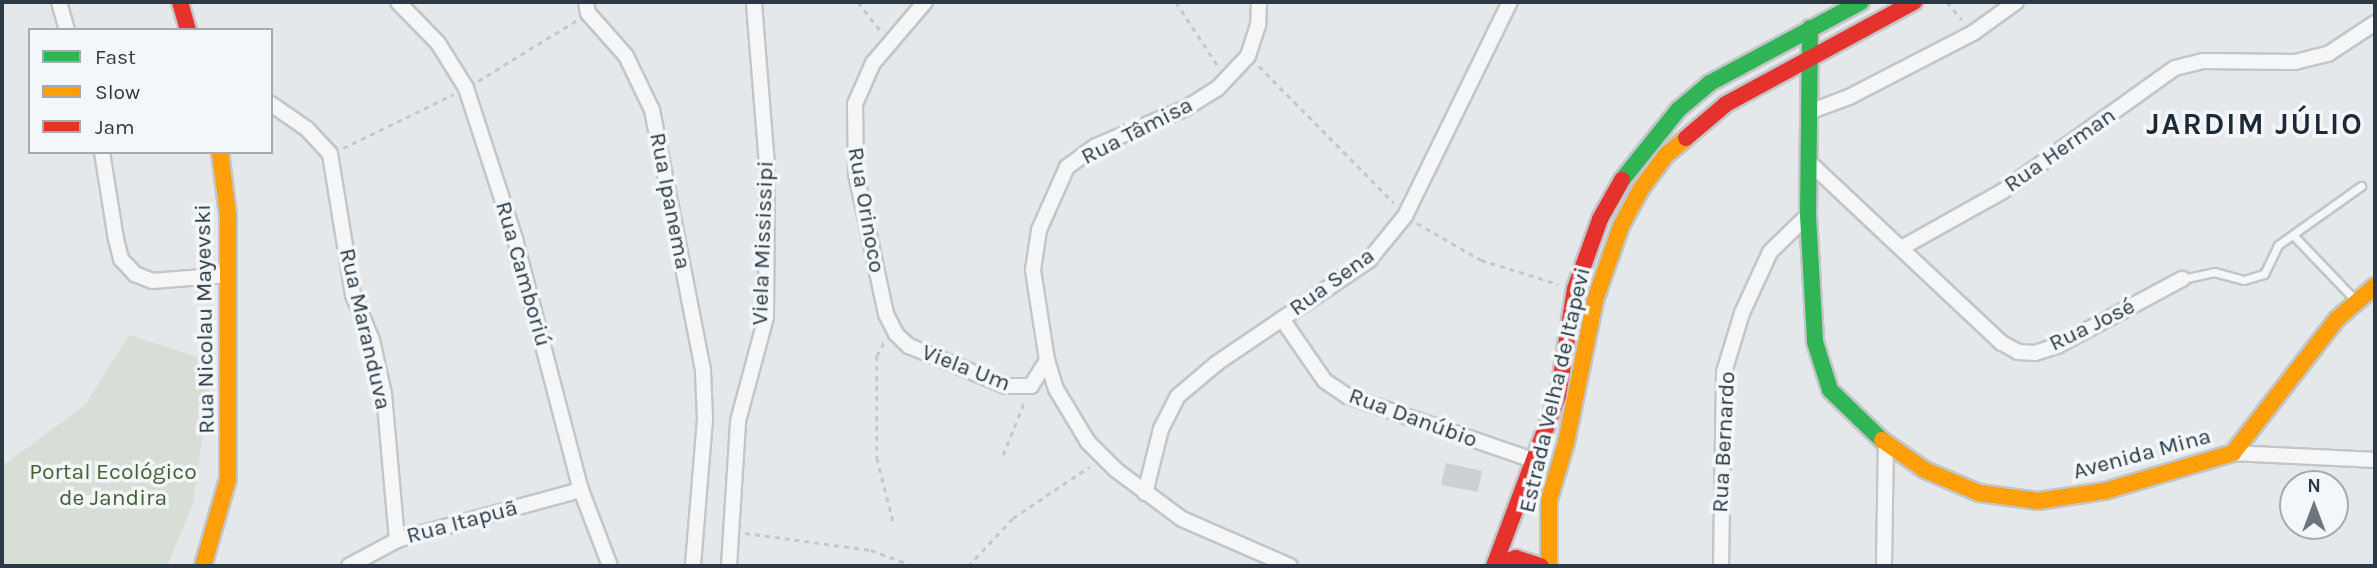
<!DOCTYPE html>
<meta charset="utf-8">
<style>
body{margin:0}
#map{position:relative;width:2377px;height:568px;overflow:hidden;background:#e5e8ea;font-family:Karla,sans-serif}
div>[style]{position:absolute}
.green>*{inset:0;background:#d7ded5}
.building>*{inset:0;background:#cdd0d3}
.path>*{height:2.5px;margin-top:-1.25px;transform-origin:0;background:repeating-linear-gradient(90deg,#c3c8ca 0 5px,transparent 0 10px)}
.roads{filter:drop-shadow(2px 0 #c3c6c8) drop-shadow(-2px 0 #c3c6c8) drop-shadow(0 2px #c3c6c8) drop-shadow(0 -2px #c3c6c8)}
.lane>*{height:7px;margin:-3.5px;padding:0 3.5px;transform-origin:3.5px;border-radius:3.5px;background:#f4f6f7}
.street>*{height:14px;margin:-7px;padding:0 7px;transform-origin:7px;border-radius:7px;background:#f4f6f7}
.fast>*{height:16px;margin:-8px;padding:0 8px;transform-origin:8px;border-radius:8px;background:#30b455}
.slow>*{height:16px;margin:-8px;padding:0 8px;transform-origin:8px;border-radius:8px;background:#ff9f0a}
.jam>*{height:16px;margin:-8px;padding:0 8px;transform-origin:8px;border-radius:8px;background:#e5322d}
span{translate:-50% -50%;white-space:nowrap;text-align:center;line-height:1.15;-webkit-text-stroke:7px #f3f7f9;paint-order:stroke}
.street-label{font-size:23px;color:#2a3945}
.park-label{font-size:23px;color:#466137}
.district-label{font-size:30px;color:#1c2936;font-weight:700;letter-spacing:2px}
.frame{position:absolute;inset:0;border:4px solid #2a3945;pointer-events:none}
.legend{position:absolute;left:28px;top:28px;width:245px;height:126px;box-sizing:border-box;background:#f3f7f9;border:2px solid #a3abb1;margin:0;padding:9px 12px;list-style:none;font-size:21px;color:#2a3945}
.legend li{display:flex;align-items:center;gap:14px;height:35px}
.legend b{width:35px;border:2px solid #a3abb1}
.north{position:absolute;left:2279px;top:470px;width:70px;height:70px;box-sizing:border-box;background:#f3f7f9;border:2px solid #a3abb1;border-radius:50%;rotate:0deg;font-size:19px;font-weight:700;line-height:28px;text-align:center;color:#2a3945}
.north::after{content:'';display:block;margin:auto;width:24px;height:32px;background:#6b767f;clip-path:polygon(50% 0,100% 100%,50% 72%,0 100%)}
</style>
<div id="map">
<div class="green">
<div style="clip-path:polygon(129px 335px,213px 362px,193px 504px,167px 566px,2px 566px,2px 462px,5px 464px,85px 405px)"></div>
</div>
<div class="building">
<div style="clip-path:polygon(1446px 463px,1482px 471px,1478px 492px,1441px 485px)"></div>
</div>
<div class="path">
<div style="left:858px;top:2px;width:36px;rotate:52deg"></div>
<div style="left:1176px;top:2px;width:77px;rotate:56.7deg"></div>
<div style="left:1947px;top:2px;width:23px;rotate:50deg"></div>
<div style="left:1259px;top:66px;width:192px;rotate:45.4deg"></div>
<div style="left:478px;top:81px;width:116px;rotate:-31.6deg"></div>
<div style="left:343px;top:148px;width:123px;rotate:-25.9deg"></div>
<div style="left:1417px;top:223px;width:74px;rotate:30deg"></div>
<div style="left:1481px;top:260px;width:81px;rotate:17.3deg"></div>
<div style="left:884px;top:343px;width:15px;rotate:118deg"></div>
<div style="left:877px;top:356px;width:102px;rotate:90deg"></div>
<div style="left:877px;top:458px;width:68px;rotate:75.6deg"></div>
<div style="left:1003px;top:455px;width:59px;rotate:-68.2deg"></div>
<div style="left:745px;top:533px;width:127px;rotate:7.7deg"></div>
<div style="left:871px;top:550px;width:46px;rotate:20.4deg"></div>
<div style="left:968px;top:566px;width:66px;rotate:-46.8deg"></div>
<div style="left:1013px;top:518px;width:92px;rotate:-33.9deg"></div>
</div>
<div class="roads">
<div class="lane">
<div style="left:2293px;top:235px;width:91px;rotate:46.3deg"></div>
<div style="left:2182px;top:279px;width:33px;rotate:-12deg"></div>
<div style="left:2214px;top:272px;width:31px;rotate:15deg"></div>
<div style="left:2244px;top:280px;width:21px;rotate:-17deg"></div>
<div style="left:2264px;top:274px;width:32px;rotate:-64deg"></div>
<div style="left:2278px;top:245px;width:102px;rotate:-35.4deg"></div>
</div>
<div class="street">
<div style="left:59px;top:2px;width:29px;rotate:74deg"></div>
<div style="left:398px;top:2px;width:57px;rotate:45.7deg"></div>
<div style="left:438px;top:43px;width:53px;rotate:58.1deg"></div>
<div style="left:466px;top:88px;width:159px;rotate:72deg"></div>
<div style="left:515px;top:239px;width:260px;rotate:75.3deg"></div>
<div style="left:581px;top:490px;width:81px;rotate:69.1deg"></div>
<div style="left:586px;top:2px;width:11px;rotate:80deg"></div>
<div style="left:588px;top:13px;width:57px;rotate:48.5deg"></div>
<div style="left:626px;top:56px;width:60px;rotate:64.3deg"></div>
<div style="left:652px;top:110px;width:266px;rotate:78.9deg"></div>
<div style="left:703px;top:371px;width:48px;rotate:87.6deg"></div>
<div style="left:705px;top:419px;width:147px;rotate:94.7deg"></div>
<div style="left:925px;top:2px;width:80px;rotate:130.4deg"></div>
<div style="left:873px;top:63px;width:45px;rotate:113.7deg"></div>
<div style="left:855px;top:104px;width:70px;rotate:89.2deg"></div>
<div style="left:856px;top:174px;width:143px;rotate:77.9deg"></div>
<div style="left:886px;top:314px;width:22px;rotate:63deg"></div>
<div style="left:896px;top:334px;width:18px;rotate:43deg"></div>
<div style="left:909px;top:346px;width:105px;rotate:22.4deg"></div>
<div style="left:1006px;top:386px;width:25px"></div>
<div style="left:1031px;top:386px;width:31px;rotate:-58deg"></div>
<div style="left:1259px;top:2px;width:23px;rotate:92deg"></div>
<div style="left:1258px;top:25px;width:33px;rotate:108deg"></div>
<div style="left:1248px;top:56px;width:44px;rotate:133.2deg"></div>
<div style="left:1218px;top:88px;width:38px;rotate:148deg"></div>
<div style="left:1186px;top:108px;width:98px;rotate:157.1deg"></div>
<div style="left:1096px;top:146px;width:36px;rotate:144deg"></div>
<div style="left:1067px;top:167px;width:69px;rotate:114deg"></div>
<div style="left:1039px;top:230px;width:40px;rotate:98.5deg"></div>
<div style="left:1033px;top:270px;width:91px;rotate:81.2deg"></div>
<div style="left:1047px;top:360px;width:30px;rotate:73deg"></div>
<div style="left:1056px;top:389px;width:62px;rotate:58.9deg"></div>
<div style="left:1088px;top:442px;width:40px;rotate:45deg"></div>
<div style="left:1116px;top:470px;width:82px;rotate:36.6deg"></div>
<div style="left:1182px;top:519px;width:118px;rotate:23.5deg"></div>
<div style="left:271px;top:104px;width:44px;rotate:34.8deg"></div>
<div style="left:307px;top:129px;width:34px;rotate:47deg"></div>
<div style="left:330px;top:154px;width:143px;rotate:80.7deg"></div>
<div style="left:353px;top:295px;width:49px;rotate:67.1deg"></div>
<div style="left:372px;top:340px;width:55px;rotate:77.5deg"></div>
<div style="left:384px;top:394px;width:147px;rotate:84.9deg"></div>
<div style="left:1809px;top:112px;width:43px;rotate:-20.6deg"></div>
<div style="left:1849px;top:97px;width:140px;rotate:-27.3deg"></div>
<div style="left:1973px;top:33px;width:53px;rotate:-35.8deg"></div>
<div style="left:102px;top:152px;width:88px;rotate:80.9deg"></div>
<div style="left:116px;top:239px;width:21px;rotate:76deg"></div>
<div style="left:121px;top:259px;width:21px;rotate:47deg"></div>
<div style="left:135px;top:274px;width:18px;rotate:22deg"></div>
<div style="left:152px;top:281px;width:76px;rotate:-4.5deg"></div>
<div style="left:1810px;top:163px;width:263px;rotate:43.2deg"></div>
<div style="left:2002px;top:343px;width:18px;rotate:29deg"></div>
<div style="left:2018px;top:352px;width:17px;rotate:3deg"></div>
<div style="left:2035px;top:353px;width:25px;rotate:-18deg"></div>
<div style="left:2059px;top:345px;width:140px;rotate:-28.2deg"></div>
<div style="left:1903px;top:247px;width:115px;rotate:-29.2deg"></div>
<div style="left:2003px;top:191px;width:211px;rotate:-35.6deg"></div>
<div style="left:2175px;top:68px;width:29px;rotate:-14deg"></div>
<div style="left:2203px;top:61px;width:92px;rotate:0.6deg"></div>
<div style="left:2295px;top:62px;width:34px;rotate:-14deg"></div>
<div style="left:2328px;top:54px;width:56px;rotate:-33.4deg"></div>
<div style="left:1282px;top:319px;width:75px;rotate:55.3deg"></div>
<div style="left:1325px;top:381px;width:27px;rotate:34deg"></div>
<div style="left:1347px;top:396px;width:200px;rotate:19deg"></div>
<div style="left:2233px;top:453px;width:142px;rotate:2.8deg"></div>
<div style="left:1145px;top:493px;width:66px;rotate:-76deg"></div>
<div style="left:1161px;top:429px;width:37px;rotate:-63deg"></div>
<div style="left:1178px;top:396px;width:51px;rotate:-40.2deg"></div>
<div style="left:1217px;top:363px;width:184px;rotate:-34.1deg"></div>
<div style="left:1369px;top:260px;width:57px;rotate:-50.7deg"></div>
<div style="left:1405px;top:216px;width:238px;rotate:-63.9deg"></div>
<div style="left:349px;top:566px;width:55px;rotate:-28.4deg"></div>
<div style="left:397px;top:540px;width:191px;rotate:-15.2deg"></div>
<div style="left:729px;top:566px;width:145px;rotate:-86.4deg"></div>
<div style="left:738px;top:421px;width:108px;rotate:-74.9deg"></div>
<div style="left:766px;top:317px;width:152px;rotate:-89.6deg"></div>
<div style="left:767px;top:165px;width:164px;rotate:-94.6deg"></div>
<div style="left:1721px;top:566px;width:194px;rotate:-89.1deg"></div>
<div style="left:1724px;top:372px;width:62px;rotate:-73deg"></div>
<div style="left:1742px;top:313px;width:67px;rotate:-65.3deg"></div>
<div style="left:1770px;top:252px;width:53px;rotate:-44.2deg"></div>
<div style="left:1884px;top:566px;width:122px;rotate:-89.1deg"></div>
</div>
<div class="fast">
<div style="left:1810px;top:28px;width:187px;rotate:90.6deg"></div>
<div style="left:1808px;top:215px;width:127px;rotate:86.8deg"></div>
<div style="left:1815px;top:342px;width:50px;rotate:72.6deg"></div>
<div style="left:1830px;top:390px;width:72px;rotate:43.9deg"></div>
<div style="left:1622px;top:180px;width:90px;rotate:-51.3deg"></div>
<div style="left:1678px;top:110px;width:42px;rotate:-40.2deg"></div>
<div style="left:1710px;top:83px;width:171px;rotate:-28.2deg"></div>
</div>
<div class="slow">
<div style="left:1882px;top:440px;width:52px;rotate:34.9deg"></div>
<div style="left:1925px;top:470px;width:59px;rotate:23.1deg"></div>
<div style="left:1979px;top:493px;width:60px;rotate:7.7deg"></div>
<div style="left:2038px;top:501px;width:68px;rotate:-8.5deg"></div>
<div style="left:2105px;top:491px;width:134px;rotate:-16.5deg"></div>
<div style="left:2233px;top:453px;width:170px;rotate:-52.2deg"></div>
<div style="left:2337px;top:319px;width:50px;rotate:-41deg"></div>
<div style="left:203px;top:566px;width:91px;rotate:-74deg"></div>
<div style="left:228px;top:479px;width:264px;rotate:-90deg"></div>
<div style="left:228px;top:215px;width:64px;rotate:-97.2deg"></div>
<div style="left:1549px;top:566px;width:66px;rotate:-90deg"></div>
<div style="left:1549px;top:500px;width:59px;rotate:-73.4deg"></div>
<div style="left:1566px;top:443px;width:146px;rotate:-78.5deg"></div>
<div style="left:1595px;top:300px;width:78px;rotate:-70.6deg"></div>
<div style="left:1621px;top:226px;width:42px;rotate:-61.6deg"></div>
<div style="left:1641px;top:189px;width:42px;rotate:-53.7deg"></div>
<div style="left:1666px;top:155px;width:26px;rotate:-40deg"></div>
</div>
<div class="jam">
<div style="left:180px;top:2px;width:29px;rotate:74deg"></div>
<div style="left:1686px;top:138px;width:52px;rotate:-40.4deg"></div>
<div style="left:1726px;top:104px;width:214px;rotate:-28.5deg"></div>
<div style="left:1495px;top:565px;width:22px;rotate:-18deg"></div>
<div style="left:1516px;top:558px;width:26px;rotate:18deg"></div>
<div style="left:1494px;top:566px;width:182px;rotate:-69.4deg"></div>
<div style="left:1558px;top:396px;width:108px;rotate:-81deg"></div>
<div style="left:1575px;top:289px;width:74px;rotate:-70.3deg"></div>
<div style="left:1600px;top:219px;width:45px;rotate:-60.6deg"></div>
</div>
</div>
<div class="street-label">
<span style="left:1137px;top:131px;rotate:-27deg">Rua Tâmisa</span>
<span style="left:2060px;top:150px;rotate:-35deg">Rua Herman</span>
<span style="left:670px;top:201px;rotate:79deg">Rua Ipanema</span>
<span style="left:866px;top:210px;rotate:80deg">Rua Orinoco</span>
<span style="left:763px;top:243px;rotate:-88deg">Viela Mississipi</span>
<span style="left:523px;top:274px;rotate:74deg">Rua Camboriú</span>
<span style="left:1332px;top:282px;rotate:-36deg">Rua Sena</span>
<span style="left:205px;top:319px;rotate:-91deg">Rua Nicolau Mayevski</span>
<span style="left:2092px;top:325px;rotate:-26deg">Rua José</span>
<span style="left:365px;top:329px;rotate:77deg">Rua Maranduva</span>
<span style="left:966px;top:368px;rotate:21deg">Viela Um</span>
<span style="left:1555px;top:390px;rotate:-77deg">Estrada Velha de Itapevi</span>
<span style="left:1413px;top:418px;rotate:20deg">Rua Danúbio</span>
<span style="left:1724px;top:442px;rotate:-87deg">Rua Bernardo</span>
<span style="left:2142px;top:454px;rotate:-15deg">Avenida Mina</span>
<span style="left:462px;top:522px;rotate:-15deg">Rua Itapuã</span>
</div>
<div class="park-label">
<span style="left:113px;top:485px">Portal Ecológico<br>de Jandira</span>
</div>
<div class="district-label">
<span style="left:2255px;top:124px">JARDIM JÚLIO</span>
</div>
<div class="frame"></div>
<ul class="legend">
<li><b style="height:9px;background:#30b455"></b>Fast</li>
<li><b style="height:9px;background:#ff9f0a"></b>Slow</li>
<li><b style="height:9px;background:#e5322d"></b>Jam</li>
</ul>
<div class="north">N</div>
</div>
